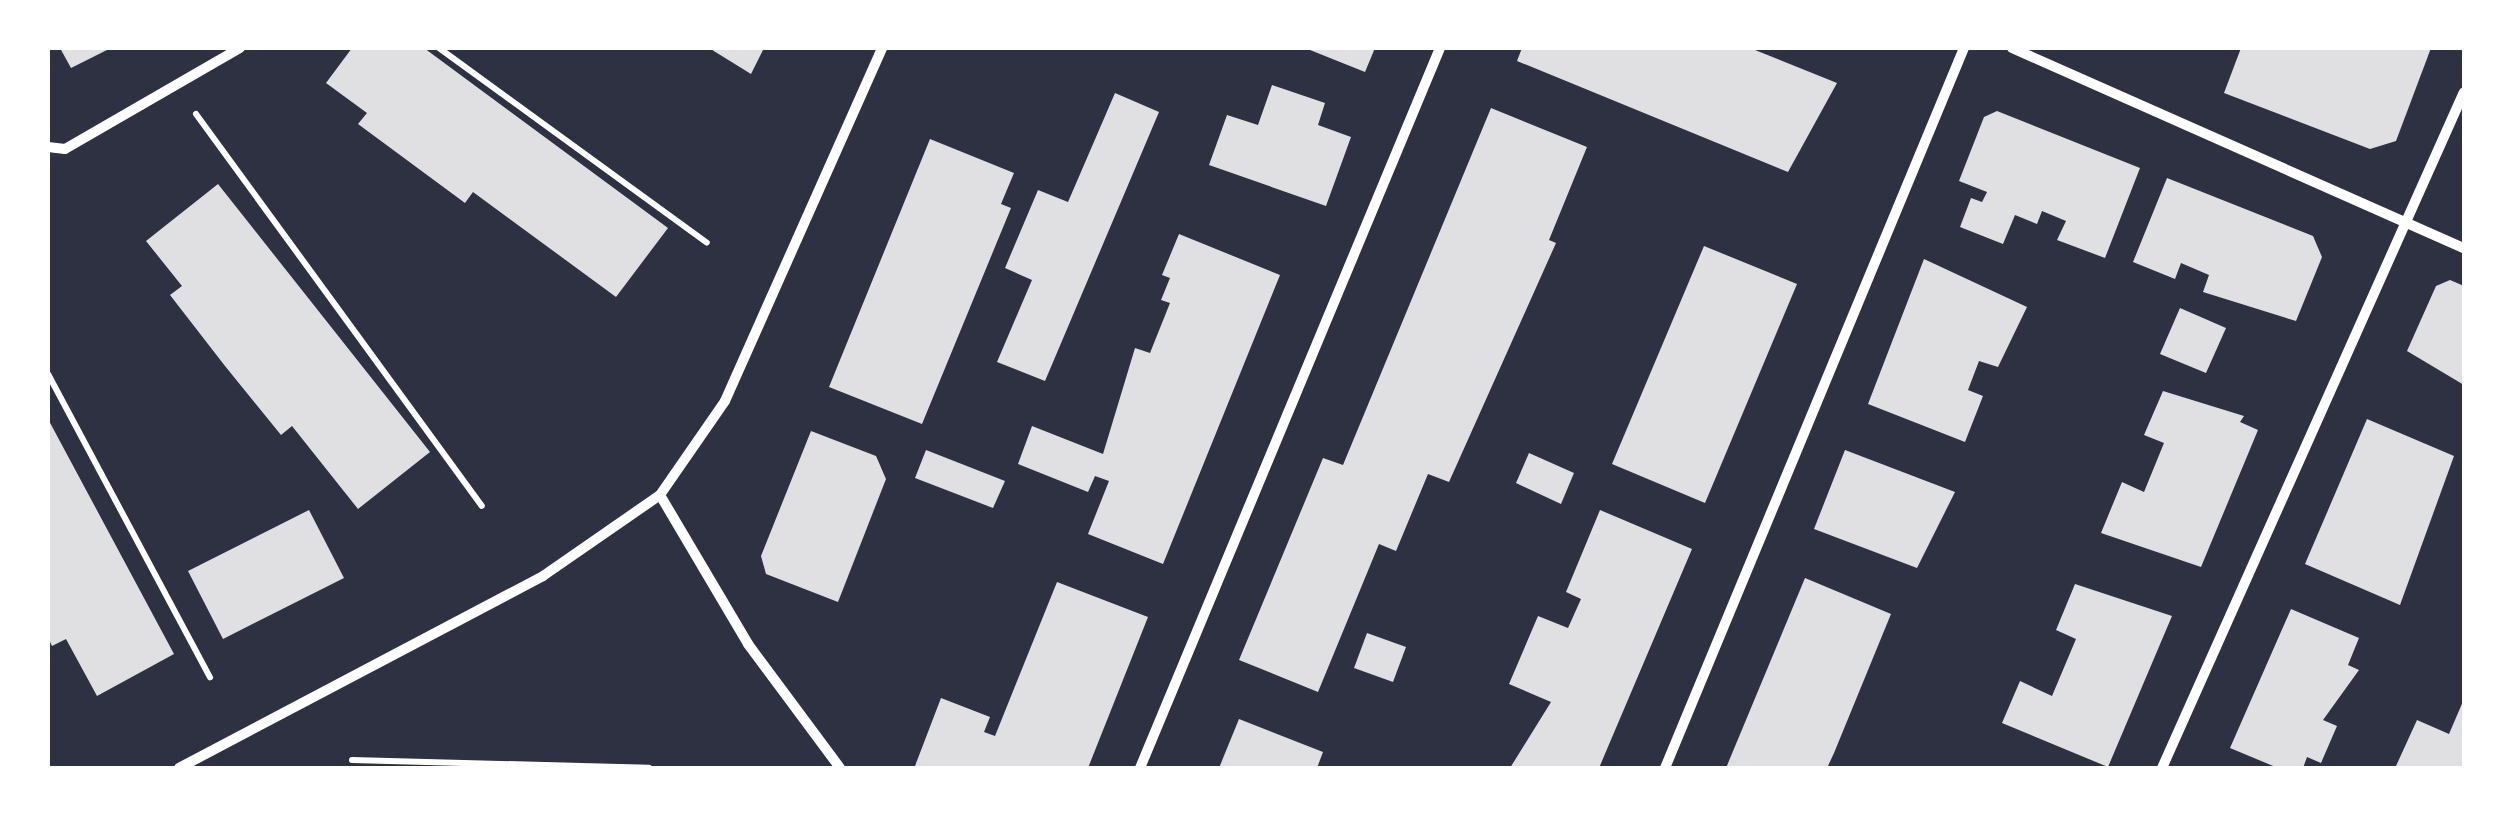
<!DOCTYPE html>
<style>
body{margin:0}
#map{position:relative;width:2512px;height:816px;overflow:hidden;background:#2d3142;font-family:Ubuntu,sans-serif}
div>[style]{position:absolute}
.building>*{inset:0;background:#e0e0e3}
.path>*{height:6px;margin:-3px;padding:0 3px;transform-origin:3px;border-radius:3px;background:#fff}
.minor>*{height:10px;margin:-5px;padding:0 5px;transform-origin:5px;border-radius:5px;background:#fff}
span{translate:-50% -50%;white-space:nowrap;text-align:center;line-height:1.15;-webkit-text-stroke:8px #fff;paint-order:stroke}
.frame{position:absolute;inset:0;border:50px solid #fff;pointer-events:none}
</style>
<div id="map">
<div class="building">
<div style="clip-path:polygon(60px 48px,111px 48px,71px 68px)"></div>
<div style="clip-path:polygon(352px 48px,424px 48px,668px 228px,616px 297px,473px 192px,465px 203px,358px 124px,367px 113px,326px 83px)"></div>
<div style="clip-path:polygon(709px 48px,764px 48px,751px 74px)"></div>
<div style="clip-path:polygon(1305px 48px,1375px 48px,1365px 72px)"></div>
<div style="clip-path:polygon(1522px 48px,1750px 48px,1837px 83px,1788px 172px,1517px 61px)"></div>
<div style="clip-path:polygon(2241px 48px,2431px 48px,2396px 141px,2370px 149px,2224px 93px)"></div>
<div style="clip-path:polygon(1272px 85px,1325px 103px,1318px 125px,1351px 137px,1326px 206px,1209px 165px,1227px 115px,1258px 125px)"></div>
<div style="clip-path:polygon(1115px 93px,1159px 112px,1045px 381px,997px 362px,1032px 280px,1005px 268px,1038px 190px,1068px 202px)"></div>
<div style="clip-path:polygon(1491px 108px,1587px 147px,1549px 240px,1556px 243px,1449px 482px,1428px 474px,1396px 551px,1379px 544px,1318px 692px,1239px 660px,1323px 458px,1343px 465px)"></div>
<div style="clip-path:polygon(1997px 111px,2140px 168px,2105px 258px,2057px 240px,2066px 221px,2042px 211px,2037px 224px,2015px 215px,2003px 244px,1960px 227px,1971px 198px,1982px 202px,1987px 192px,1959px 181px,1984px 117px)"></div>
<div style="clip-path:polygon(930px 139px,1014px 173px,1001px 204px,1011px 208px,922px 424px,829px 387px)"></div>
<div style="clip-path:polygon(2167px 178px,2313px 236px,2322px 257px,2296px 321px,2203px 292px,2209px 275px,2181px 263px,2175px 279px,2133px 262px)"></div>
<div style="clip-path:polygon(218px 184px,430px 452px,358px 509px,292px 426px,281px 435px,225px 366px,170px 295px,182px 286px,146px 241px)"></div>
<div style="clip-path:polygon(1179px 234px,1280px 275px,1163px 564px,1088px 534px,1109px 481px,1095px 476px,1088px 492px,1018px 464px,1032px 426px,1103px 454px,1135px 348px,1150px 353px,1170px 303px,1161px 300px,1170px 278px,1162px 275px)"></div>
<div style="clip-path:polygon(1704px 246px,1797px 284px,1705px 503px,1612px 464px)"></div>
<div style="clip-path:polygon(1924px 259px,2027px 307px,1998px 367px,1979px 361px,1968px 390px,1983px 396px,1965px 442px,1868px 404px)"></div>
<div style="clip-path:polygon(2450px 280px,2464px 286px,2464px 385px,2407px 351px,2436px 286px)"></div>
<div style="clip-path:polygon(2180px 308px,2226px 328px,2206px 373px,2160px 354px)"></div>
<div style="clip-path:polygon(2163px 391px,2244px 416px,2240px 422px,2258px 430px,2201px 567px,2101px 533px,2122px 482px,2144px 492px,2164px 443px,2144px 435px)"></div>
<div style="clip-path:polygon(48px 419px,174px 654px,97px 696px,66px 639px,52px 646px,48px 638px)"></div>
<div style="clip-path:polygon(2367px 419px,2454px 456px,2400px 605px,2305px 564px)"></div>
<div style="clip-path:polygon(811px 431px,876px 456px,886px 479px,838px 602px,766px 574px,761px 556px)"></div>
<div style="clip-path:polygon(926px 450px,1005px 481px,993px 508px,915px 478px)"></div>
<div style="clip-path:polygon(1845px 450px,1955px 492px,1917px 568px,1814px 529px)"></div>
<div style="clip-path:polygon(1529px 453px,1574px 473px,1561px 504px,1516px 483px)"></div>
<div style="clip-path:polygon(309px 510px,344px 578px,223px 639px,188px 571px)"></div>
<div style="clip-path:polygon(1600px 510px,1692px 549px,1599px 768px,1510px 768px,1551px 702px,1509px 684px,1538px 616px,1568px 628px,1581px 599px,1566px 592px)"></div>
<div style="clip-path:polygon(1805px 578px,1891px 614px,1834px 753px,1827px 768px,1726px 768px)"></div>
<div style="clip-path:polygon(1057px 582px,1148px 617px,1088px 768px,915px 766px,941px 698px,990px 717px,984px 732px,995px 736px)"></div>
<div style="clip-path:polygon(2075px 584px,2172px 616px,2108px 767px,2002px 723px,2020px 681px,2052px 696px,2076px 639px,2056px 630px)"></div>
<div style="clip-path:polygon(2291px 609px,2359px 638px,2348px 665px,2359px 670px,2323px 720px,2337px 726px,2321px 763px,2307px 757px,2303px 768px,2278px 768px,2230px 748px)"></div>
<div style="clip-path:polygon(1367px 633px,1406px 647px,1393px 682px,1354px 668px)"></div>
<div style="clip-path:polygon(2464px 699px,2464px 768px,2396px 766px,2417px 720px,2449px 734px)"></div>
<div style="clip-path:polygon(1239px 719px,1323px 752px,1317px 768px,1219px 768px)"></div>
</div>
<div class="path">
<div style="left:439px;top:48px;width:331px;rotate:36deg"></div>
<div style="left:196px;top:114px;width:485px;rotate:53.9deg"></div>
<div style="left:48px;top:374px;width:344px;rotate:61.9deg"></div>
<div style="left:352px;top:760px;width:297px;rotate:1.5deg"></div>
</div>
<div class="minor">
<div style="left:2012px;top:48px;width:494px;rotate:23.9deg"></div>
<div style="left:48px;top:147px;width:17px;rotate:7deg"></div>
<div style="left:65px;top:149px;width:202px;rotate:-30deg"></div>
<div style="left:660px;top:495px;width:173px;rotate:59.4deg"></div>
<div style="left:748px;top:644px;width:154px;rotate:53.4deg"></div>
<div style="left:179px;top:768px;width:412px;rotate:-27.8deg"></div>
<div style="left:543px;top:576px;width:142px;rotate:-34.7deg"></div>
<div style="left:660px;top:495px;width:114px;rotate:-55.3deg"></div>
<div style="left:725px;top:401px;width:386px;rotate:-66deg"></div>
<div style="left:1140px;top:768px;width:780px;rotate:-67.38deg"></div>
<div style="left:1665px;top:768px;width:780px;rotate:-67.45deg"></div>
<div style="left:2162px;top:768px;width:740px;rotate:-65.93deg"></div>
</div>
<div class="frame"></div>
</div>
